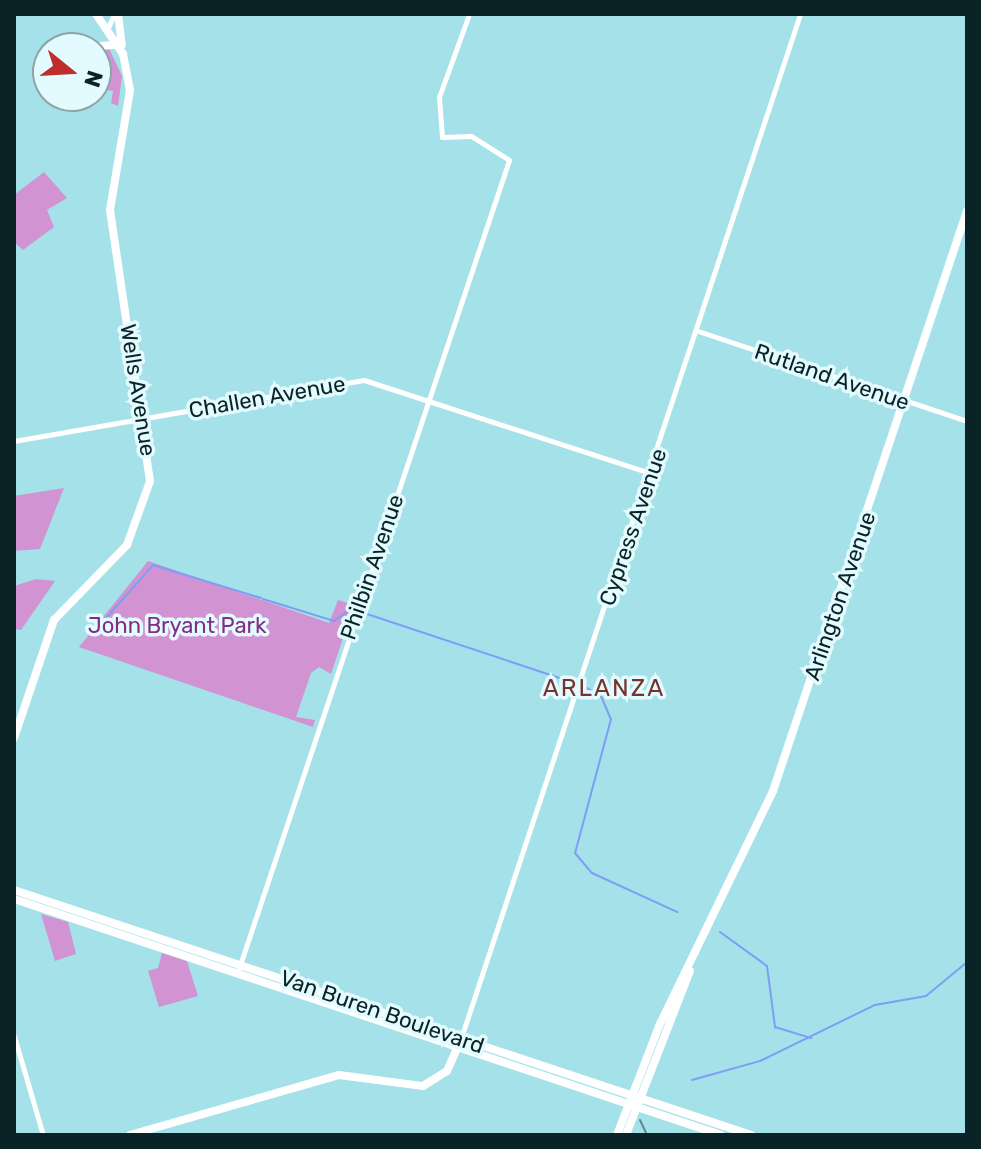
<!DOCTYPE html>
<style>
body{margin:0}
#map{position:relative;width:981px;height:1149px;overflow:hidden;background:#a4e1e9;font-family:Rubik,sans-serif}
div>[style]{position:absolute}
.green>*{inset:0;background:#d193d1}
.stream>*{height:2px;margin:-1px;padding:0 1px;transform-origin:1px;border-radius:1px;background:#7c9ff4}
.minor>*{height:5px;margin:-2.5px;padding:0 2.5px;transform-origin:2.5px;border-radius:2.5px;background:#fff}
.major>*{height:8px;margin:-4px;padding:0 4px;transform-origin:4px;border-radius:4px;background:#fff}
.rail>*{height:2px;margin:-1px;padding:0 1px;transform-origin:1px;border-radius:1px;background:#5b888e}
span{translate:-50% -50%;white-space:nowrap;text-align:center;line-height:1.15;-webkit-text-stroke:7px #e3fbfe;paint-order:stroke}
.street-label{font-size:22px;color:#092326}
.park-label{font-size:22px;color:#832d86}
.neighbourhood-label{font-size:24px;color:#78322d;letter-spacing:2px}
.frame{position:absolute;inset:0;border:16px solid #092326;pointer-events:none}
.north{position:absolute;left:32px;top:32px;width:80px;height:80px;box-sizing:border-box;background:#e3fbfe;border:2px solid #8ca5a8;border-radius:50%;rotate:108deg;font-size:22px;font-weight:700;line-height:32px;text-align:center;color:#092326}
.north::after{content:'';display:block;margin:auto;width:28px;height:36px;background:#bd2e2d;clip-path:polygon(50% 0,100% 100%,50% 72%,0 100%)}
</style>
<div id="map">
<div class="green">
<div style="clip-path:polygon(107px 44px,122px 76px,118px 106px,111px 103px,113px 91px,102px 89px,105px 75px,96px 73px)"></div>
<div style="clip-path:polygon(44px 172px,67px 198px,47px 210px,54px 227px,23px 250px,14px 242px,14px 195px)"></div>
<div style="clip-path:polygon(64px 488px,40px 549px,14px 551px,14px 496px)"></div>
<div style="clip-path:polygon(148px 561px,329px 623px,338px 600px,354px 605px,331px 674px,319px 667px,311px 673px,296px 717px,315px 720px,313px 727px,79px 647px)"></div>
<div style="clip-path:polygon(36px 579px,55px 581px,21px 630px,14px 629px,14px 586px)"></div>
<div style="clip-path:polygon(41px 914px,68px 922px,76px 954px,55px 961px)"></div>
<div style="clip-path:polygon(162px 953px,187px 961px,198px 996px,159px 1007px,148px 971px,158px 968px)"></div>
</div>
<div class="stream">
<div style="left:263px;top:599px;width:74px;rotate:17.2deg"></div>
<div style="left:334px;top:621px;width:21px;rotate:-35deg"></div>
<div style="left:364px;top:613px;width:218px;rotate:18.4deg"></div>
<div style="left:106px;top:618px;width:71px;rotate:-48.4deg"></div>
<div style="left:153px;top:565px;width:113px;rotate:17deg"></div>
<div style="left:587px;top:688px;width:16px;rotate:30deg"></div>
<div style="left:601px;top:696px;width:25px;rotate:67deg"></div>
<div style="left:611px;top:719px;width:139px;rotate:105deg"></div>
<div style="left:575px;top:853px;width:26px;rotate:50deg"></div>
<div style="left:592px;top:873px;width:94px;rotate:24.6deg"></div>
<div style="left:720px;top:932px;width:58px;rotate:35.9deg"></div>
<div style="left:767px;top:966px;width:62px;rotate:82.5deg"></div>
<div style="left:775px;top:1027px;width:38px;rotate:17deg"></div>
<div style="left:692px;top:1080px;width:71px;rotate:-15.6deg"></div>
<div style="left:760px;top:1061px;width:128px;rotate:-26deg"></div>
<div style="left:875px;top:1005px;width:52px;rotate:-10deg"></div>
<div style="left:926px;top:996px;width:53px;rotate:-39.7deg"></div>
</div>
<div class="minor">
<div style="left:108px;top:28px;width:15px;rotate:-67deg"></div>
<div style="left:698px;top:331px;width:284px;rotate:18.5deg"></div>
<div style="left:14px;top:441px;width:355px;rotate:-9.9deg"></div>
<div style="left:364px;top:380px;width:302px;rotate:18deg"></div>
<div style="left:237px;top:974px;width:858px;rotate:-71.52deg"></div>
<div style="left:509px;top:160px;width:45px;rotate:-147.7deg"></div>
<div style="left:471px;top:136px;width:29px;rotate:178deg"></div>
<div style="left:442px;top:137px;width:40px;rotate:-94.3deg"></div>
<div style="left:439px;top:97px;width:88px;rotate:-70.1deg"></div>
<div style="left:14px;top:1036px;width:103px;rotate:73.7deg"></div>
<div style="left:461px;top:1038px;width:1079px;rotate:-71.68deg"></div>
</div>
<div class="major">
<div style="left:118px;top:14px;width:31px;rotate:83deg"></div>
<div style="left:100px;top:46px;width:16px;rotate:-4deg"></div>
<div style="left:14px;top:738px;width:125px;rotate:-71.3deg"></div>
<div style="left:54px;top:620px;width:105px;rotate:-45.8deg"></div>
<div style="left:127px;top:545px;width:68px;rotate:-70.2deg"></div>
<div style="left:150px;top:481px;width:274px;rotate:-98.4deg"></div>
<div style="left:110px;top:210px;width:122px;rotate:-80.5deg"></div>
<div style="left:130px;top:90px;width:37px;rotate:-101deg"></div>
<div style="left:123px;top:54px;width:48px;rotate:-124deg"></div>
<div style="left:14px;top:890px;width:777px;rotate:18.39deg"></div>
<div style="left:14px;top:899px;width:745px;rotate:18.46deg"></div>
<div style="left:130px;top:1135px;width:217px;rotate:-16deg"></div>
<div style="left:339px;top:1075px;width:85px;rotate:7.5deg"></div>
<div style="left:423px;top:1086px;width:28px;rotate:-32deg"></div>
<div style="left:447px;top:1071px;width:30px;rotate:-66deg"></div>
<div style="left:617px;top:1135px;width:117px;rotate:-68.9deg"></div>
<div style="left:659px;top:1026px;width:261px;rotate:-64.1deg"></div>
<div style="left:773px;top:791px;width:612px;rotate:-71.51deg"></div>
<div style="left:626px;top:1135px;width:176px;rotate:-68.7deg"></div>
</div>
<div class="rail">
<div style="left:640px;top:1120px;width:17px;rotate:65deg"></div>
</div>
<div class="street-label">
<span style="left:832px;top:377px;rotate:19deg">Rutland Avenue</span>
<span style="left:138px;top:390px;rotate:81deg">Wells Avenue</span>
<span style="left:267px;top:397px;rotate:-10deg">Challen Avenue</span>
<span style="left:633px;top:527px;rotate:-71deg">Cypress Avenue</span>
<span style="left:372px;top:567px;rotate:-71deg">Philbin Avenue</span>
<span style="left:840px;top:596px;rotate:-71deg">Arlington Avenue</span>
<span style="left:382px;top:1012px;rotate:19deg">Van Buren Boulevard</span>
</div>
<div class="park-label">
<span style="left:177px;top:626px">John Bryant Park</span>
</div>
<div class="neighbourhood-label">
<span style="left:604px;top:689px">ARLANZA</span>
</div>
<div class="frame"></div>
<div class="north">N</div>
</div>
